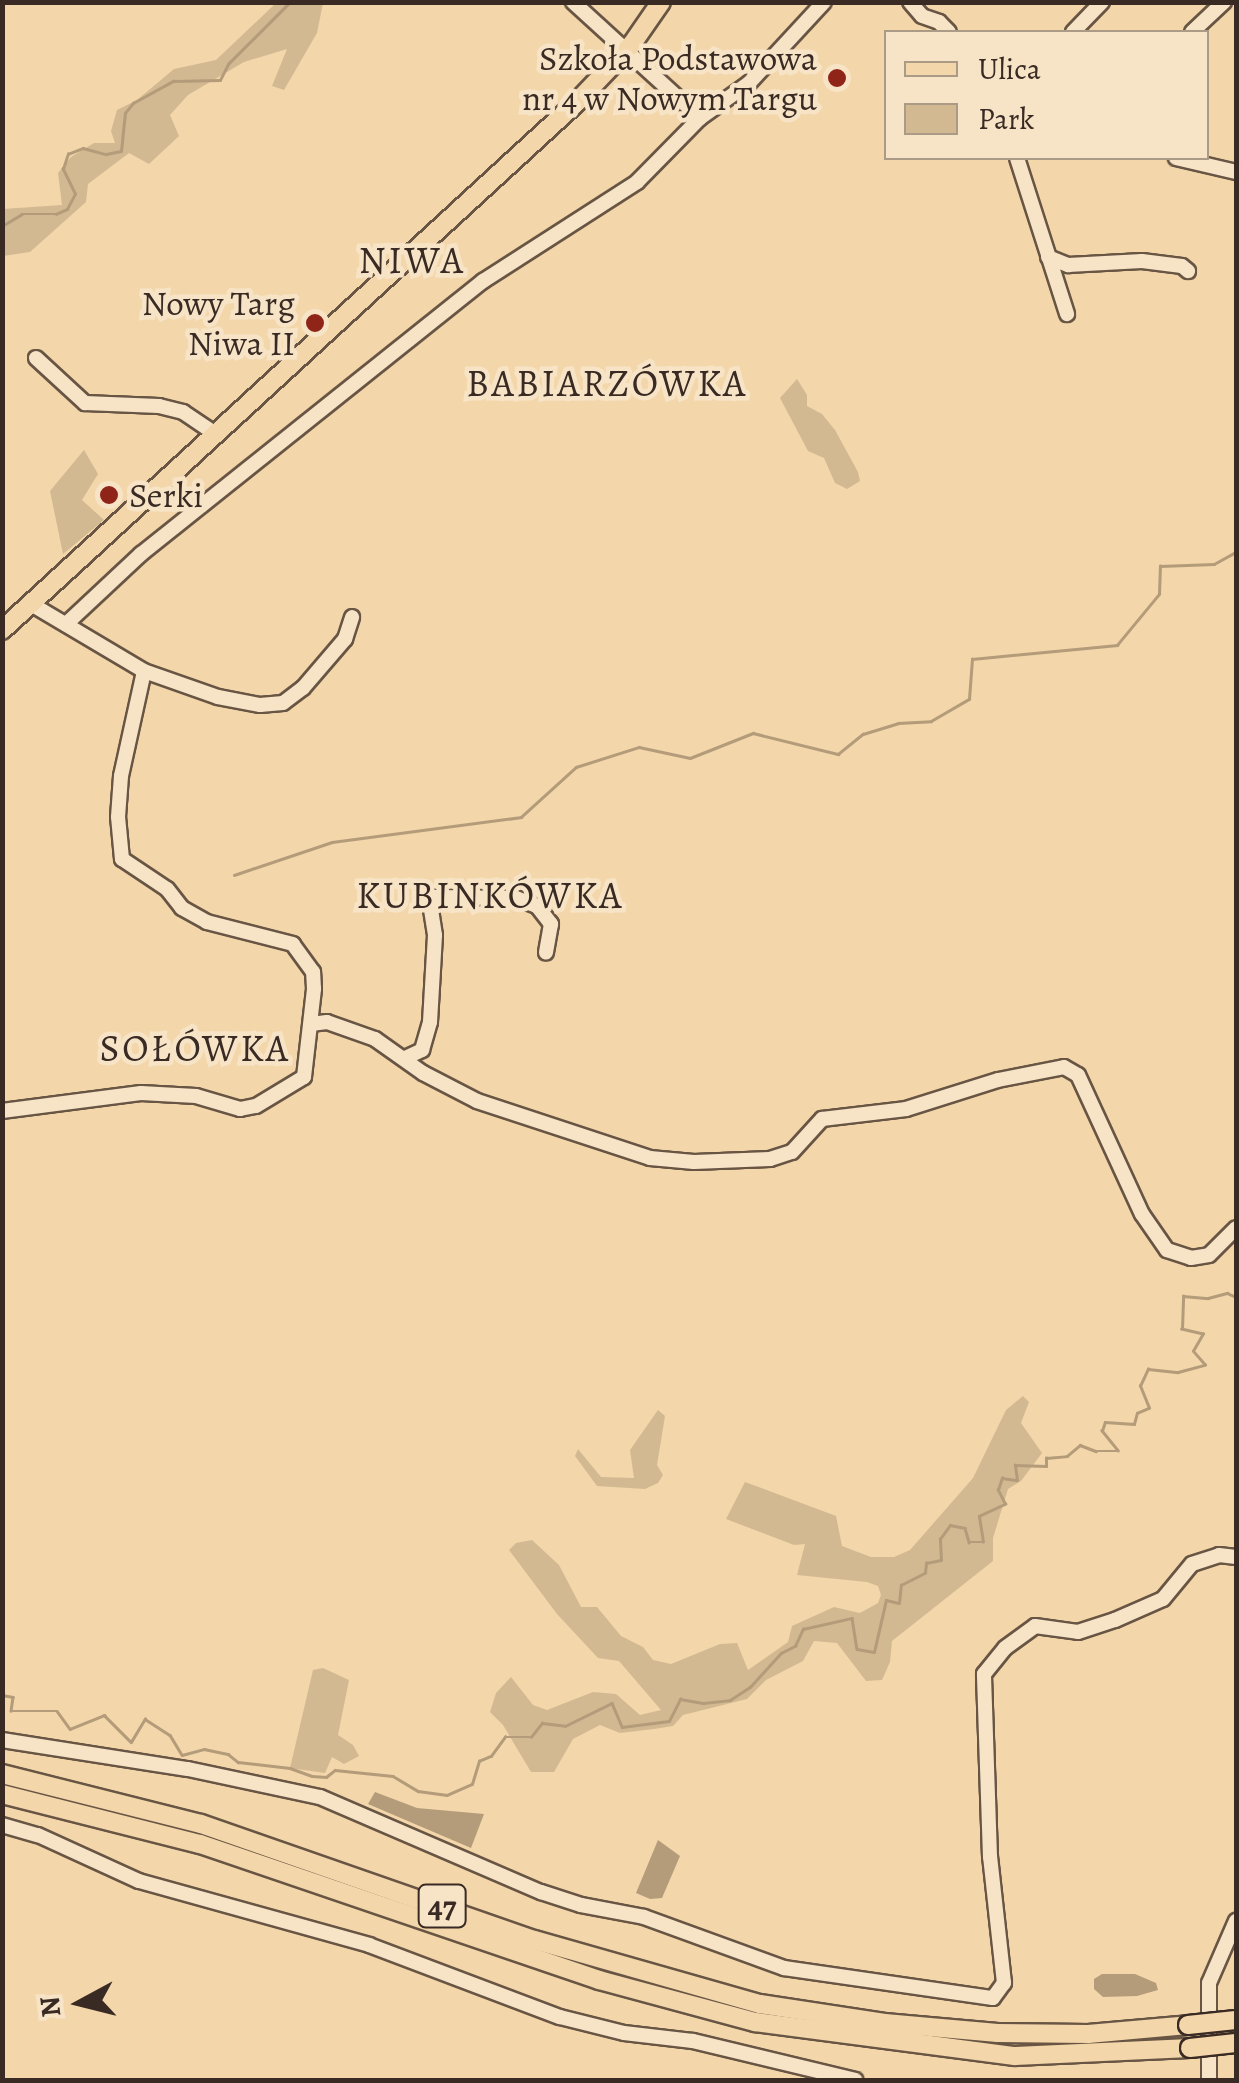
<!DOCTYPE html>
<meta charset="utf-8">
<style>
body{margin:0}
#map{position:relative;width:1239px;height:2083px;overflow:hidden;background:#f3d6a9;font-family:Alegreya,serif}
div>[style]{position:absolute}
.green>*{inset:0;background:#d3b992}
.water>*{inset:0;background:#b49c7b}
.stream>*{height:2.5px;margin:-1.25px;padding:0 1.25px;transform-origin:1.25px;border-radius:1.25px;background:#b49c7b}
.roads{filter:drop-shadow(2px 0 #685544) drop-shadow(-2px 0 #685544) drop-shadow(0 2px #685544) drop-shadow(0 -2px #685544)}
.minor>*{height:14px;margin:-7px;padding:0 7px;transform-origin:7px;border-radius:7px;background:#f7e4c7}
.major>*{height:18px;margin:-9px;padding:0 9px;transform-origin:9px;border-radius:9px;background:#f3d6a9}
.bridges{filter:drop-shadow(2px 0 #392a23) drop-shadow(-2px 0 #392a23) drop-shadow(0 2px #392a23) drop-shadow(0 -2px #392a23)}
.major-bridge>*{height:18px;margin:-9px;padding:0 9px;transform-origin:9px;border-radius:9px;background:#f3d6a9}
.dots>*{width:28px;height:28px;translate:-50% -50%;box-sizing:border-box;border:5px solid #f7e4c7;border-radius:50%}
span{translate:-50% -50%;white-space:nowrap;text-align:center;line-height:1.15;-webkit-text-stroke:9px #f7e4c7;paint-order:stroke}
.shield-label span{padding:2px 8px;background:#f7e4c7;border:2px solid;border-radius:8px;-webkit-text-stroke-width:0}
.shield-label{font-size:32px;color:#392a23;font-weight:700}
.poi-label{font-size:35px;color:#392a23}
.right{translate:-100% -50%;text-align:right}
.left{translate:0 -50%;text-align:left}
.neighbourhood-label{font-size:38px;color:#392a23;letter-spacing:2.5px}
.frame{position:absolute;inset:0;border:5px solid #392a23;pointer-events:none}
.legend{position:absolute;left:884px;top:30px;width:325px;height:130px;box-sizing:border-box;background:#f7e4c7;border:2px solid #ab9a85;margin:0;padding:12px 18px;list-style:none;font-size:30px;color:#392a23}
.legend li{display:flex;align-items:center;gap:20px;height:50px}
.legend b{width:50px;border:2px solid #ab9a85}
.north{position:absolute;left:30px;top:1953px;width:100px;height:100px;-webkit-text-stroke:8px #f7e4c7;paint-order:stroke;rotate:263deg;font-size:28px;font-weight:700;line-height:40px;text-align:center;color:#392a23}
.north::after{content:'';display:block;margin:auto;width:35px;height:45px;background:#392a23;clip-path:polygon(50% 0,100% 100%,50% 72%,0 100%)}
</style>
<div id="map">
<div class="green">
<div style="clip-path:polygon(276px 3px,323px 3px,317px 33px,284px 90px,272px 86px,287px 49px,244px 62px,188px 95px,170px 115px,179px 136px,149px 164px,129px 153px,88px 184px,86px 202px,30px 252px,3px 256px,3px 209px,62px 205px,58px 173px,71px 157px,94px 143px,115px 143px,111px 131px,117px 110px,137px 100px,174px 69px,216px 60px)"></div>
<div style="clip-path:polygon(797px 379px,807px 395px,807px 406px,822px 414px,835px 430px,858px 472px,860px 481px,847px 489px,835px 483px,824px 458px,808px 451px,780px 398px)"></div>
<div style="clip-path:polygon(84px 450px,98px 474px,82px 500px,104px 520px,63px 554px,50px 491px)"></div>
<div style="clip-path:polygon(1023px 1396px,1029px 1402px,1021px 1423px,1042px 1453px,1021px 1481px,1008px 1489px,993px 1538px,993px 1561px,892px 1641px,890px 1662px,882px 1680px,866px 1681px,837px 1643px,814px 1641px,803px 1661px,766px 1680px,747px 1699px,683px 1715px,673px 1726px,654px 1729px,620px 1733px,600px 1725px,573px 1739px,554px 1772px,531px 1772px,503px 1725px,490px 1712px,496px 1693px,511px 1677px,533px 1705px,547px 1710px,593px 1692px,616px 1694px,640px 1715px,661px 1710px,619px 1661px,598px 1658px,557px 1614px,509px 1550px,516px 1543px,532px 1540px,559px 1565px,581px 1607px,597px 1607px,621px 1636px,643px 1647px,653px 1660px,671px 1664px,720px 1644px,737px 1643px,748px 1670px,788px 1642px,792px 1626px,834px 1607px,860px 1613px,878px 1603px,881px 1595px,878px 1586px,867px 1582px,797px 1575px,805px 1544px,794px 1545px,726px 1519px,745px 1482px,836px 1516px,842px 1546px,871px 1557px,894px 1557px,910px 1550px,973px 1478px,1006px 1410px)"></div>
<div style="clip-path:polygon(658px 1410px,665px 1416px,657px 1465px,663px 1475px,658px 1483px,645px 1489px,597px 1486px,575px 1456px,578px 1449px,601px 1477px,634px 1478px,630px 1450px)"></div>
<div style="clip-path:polygon(323px 1668px,349px 1680px,338px 1735px,353px 1745px,359px 1756px,344px 1764px,332px 1757px,325px 1773px,290px 1768px,313px 1670px)"></div>
</div>
<div class="water">
<div style="clip-path:polygon(375px 1792px,417px 1808px,484px 1814px,471px 1848px,368px 1804px)"></div>
<div style="clip-path:polygon(658px 1840px,680px 1856px,662px 1898px,650px 1899px,636px 1893px)"></div>
<div style="clip-path:polygon(1102px 1974px,1135px 1974px,1156px 1983px,1158px 1990px,1137px 1996px,1103px 1997px,1094px 1989px,1094px 1979px)"></div>
</div>
<div class="stream">
<div style="left:2px;top:226px;width:23px;rotate:-31deg"></div>
<div style="left:22px;top:214px;width:34px"></div>
<div style="left:56px;top:214px;width:12px;rotate:-24deg"></div>
<div style="left:67px;top:209px;width:17px;rotate:-62deg"></div>
<div style="left:75px;top:194px;width:28px;rotate:-116deg"></div>
<div style="left:63px;top:169px;width:16px;rotate:-72deg"></div>
<div style="left:68px;top:154px;width:16px;rotate:-22deg"></div>
<div style="left:83px;top:148px;width:24px;rotate:15deg"></div>
<div style="left:106px;top:154px;width:15px;rotate:-11deg"></div>
<div style="left:121px;top:151px;width:38px;rotate:-84deg"></div>
<div style="left:125px;top:113px;width:13px;rotate:-51deg"></div>
<div style="left:133px;top:103px;width:46px;rotate:-28.8deg"></div>
<div style="left:173px;top:81px;width:47px;rotate:-1.2deg"></div>
<div style="left:220px;top:80px;width:18px;rotate:-63deg"></div>
<div style="left:228px;top:64px;width:88px;rotate:-45deg"></div>
<div style="left:234px;top:875px;width:103px;rotate:-18.6deg"></div>
<div style="left:332px;top:842px;width:191px;rotate:-7.5deg"></div>
<div style="left:521px;top:817px;width:74px;rotate:-42.3deg"></div>
<div style="left:576px;top:767px;width:66px;rotate:-17.6deg"></div>
<div style="left:639px;top:747px;width:52px;rotate:12.2deg"></div>
<div style="left:690px;top:758px;width:68px;rotate:-21.6deg"></div>
<div style="left:753px;top:733px;width:88px;rotate:13.9deg"></div>
<div style="left:838px;top:754px;width:32px;rotate:-39deg"></div>
<div style="left:863px;top:734px;width:37px;rotate:-17deg"></div>
<div style="left:898px;top:723px;width:33px;rotate:-3deg"></div>
<div style="left:931px;top:721px;width:44px;rotate:-30.1deg"></div>
<div style="left:969px;top:699px;width:40px;rotate:-85.7deg"></div>
<div style="left:972px;top:659px;width:146px;rotate:-5.5deg"></div>
<div style="left:1117px;top:645px;width:66px;rotate:-50.5deg"></div>
<div style="left:1159px;top:594px;width:28px;rotate:-88deg"></div>
<div style="left:1160px;top:566px;width:54px;rotate:-2.1deg"></div>
<div style="left:1214px;top:564px;width:25px;rotate:-29deg"></div>
<div style="left:2px;top:1695px;width:11px;rotate:10deg"></div>
<div style="left:13px;top:1697px;width:14px;rotate:98deg"></div>
<div style="left:11px;top:1711px;width:46px"></div>
<div style="left:57px;top:1711px;width:22px;rotate:54deg"></div>
<div style="left:70px;top:1729px;width:37px;rotate:-22deg"></div>
<div style="left:104px;top:1715px;width:38px;rotate:45deg"></div>
<div style="left:131px;top:1742px;width:27px;rotate:-59deg"></div>
<div style="left:145px;top:1719px;width:30px;rotate:33deg"></div>
<div style="left:170px;top:1735px;width:23px;rotate:59deg"></div>
<div style="left:182px;top:1755px;width:23px;rotate:-15deg"></div>
<div style="left:204px;top:1749px;width:25px;rotate:12deg"></div>
<div style="left:228px;top:1754px;width:13px;rotate:39deg"></div>
<div style="left:238px;top:1762px;width:52px;rotate:6.6deg"></div>
<div style="left:290px;top:1768px;width:23px;rotate:20deg"></div>
<div style="left:312px;top:1776px;width:14px;rotate:4deg"></div>
<div style="left:326px;top:1777px;width:11px;rotate:-38deg"></div>
<div style="left:335px;top:1770px;width:58px;rotate:5.9deg"></div>
<div style="left:393px;top:1776px;width:29px;rotate:31deg"></div>
<div style="left:418px;top:1791px;width:29px;rotate:8deg"></div>
<div style="left:447px;top:1795px;width:27px;rotate:-24deg"></div>
<div style="left:472px;top:1784px;width:24px;rotate:-73deg"></div>
<div style="left:479px;top:1761px;width:13px;rotate:-23deg"></div>
<div style="left:491px;top:1756px;width:24px;rotate:-54deg"></div>
<div style="left:505px;top:1737px;width:26px"></div>
<div style="left:531px;top:1737px;width:18px;rotate:-52deg"></div>
<div style="left:542px;top:1723px;width:23px;rotate:7deg"></div>
<div style="left:565px;top:1726px;width:52px;rotate:-26.1deg"></div>
<div style="left:612px;top:1703px;width:26px;rotate:67deg"></div>
<div style="left:622px;top:1727px;width:47px;rotate:-7.3deg"></div>
<div style="left:669px;top:1721px;width:25px;rotate:-63deg"></div>
<div style="left:680px;top:1699px;width:23px;rotate:10deg"></div>
<div style="left:703px;top:1703px;width:27px;rotate:-6deg"></div>
<div style="left:730px;top:1700px;width:24px;rotate:-33deg"></div>
<div style="left:750px;top:1687px;width:46px;rotate:-47.6deg"></div>
<div style="left:781px;top:1653px;width:16px;rotate:-27deg"></div>
<div style="left:795px;top:1646px;width:19px;rotate:-65deg"></div>
<div style="left:803px;top:1629px;width:50px;rotate:-12.7deg"></div>
<div style="left:852px;top:1618px;width:31px;rotate:81deg"></div>
<div style="left:857px;top:1649px;width:17px;rotate:10deg"></div>
<div style="left:874px;top:1652px;width:53px;rotate:-77deg"></div>
<div style="left:886px;top:1600px;width:13px;rotate:13deg"></div>
<div style="left:899px;top:1603px;width:18px;rotate:-84deg"></div>
<div style="left:901px;top:1585px;width:27px;rotate:-27deg"></div>
<div style="left:925px;top:1573px;width:10px;rotate:-84deg"></div>
<div style="left:926px;top:1563px;width:15px;rotate:-11deg"></div>
<div style="left:941px;top:1560px;width:21px;rotate:-93deg"></div>
<div style="left:940px;top:1539px;width:17px;rotate:-54deg"></div>
<div style="left:950px;top:1525px;width:15px;rotate:11deg"></div>
<div style="left:965px;top:1528px;width:15px;rotate:74deg"></div>
<div style="left:969px;top:1542px;width:14px"></div>
<div style="left:983px;top:1542px;width:26px;rotate:-99deg"></div>
<div style="left:979px;top:1516px;width:29px;rotate:-25deg"></div>
<div style="left:1005px;top:1504px;width:16px;rotate:-117deg"></div>
<div style="left:998px;top:1490px;width:13px;rotate:-72deg"></div>
<div style="left:1002px;top:1478px;width:15px;rotate:8deg"></div>
<div style="left:1017px;top:1480px;width:15px;rotate:-98deg"></div>
<div style="left:1015px;top:1465px;width:31px;rotate:2deg"></div>
<div style="left:1046px;top:1466px;width:8px;rotate:-90deg"></div>
<div style="left:1046px;top:1458px;width:21px;rotate:-5deg"></div>
<div style="left:1067px;top:1456px;width:17px;rotate:-40deg"></div>
<div style="left:1080px;top:1445px;width:17px;rotate:21deg"></div>
<div style="left:1096px;top:1451px;width:22px"></div>
<div style="left:1118px;top:1451px;width:26px;rotate:-129deg"></div>
<div style="left:1102px;top:1431px;width:9px;rotate:-72deg"></div>
<div style="left:1105px;top:1422px;width:29px;rotate:4deg"></div>
<div style="left:1134px;top:1424px;width:11px;rotate:-75deg"></div>
<div style="left:1137px;top:1413px;width:13px;rotate:-23deg"></div>
<div style="left:1149px;top:1408px;width:24px;rotate:-112deg"></div>
<div style="left:1140px;top:1386px;width:19px;rotate:-65deg"></div>
<div style="left:1148px;top:1369px;width:30px;rotate:6deg"></div>
<div style="left:1178px;top:1372px;width:28px;rotate:-15deg"></div>
<div style="left:1205px;top:1365px;width:18px;rotate:-131deg"></div>
<div style="left:1193px;top:1351px;width:20px;rotate:-60deg"></div>
<div style="left:1203px;top:1334px;width:22px;rotate:-167deg"></div>
<div style="left:1182px;top:1329px;width:33px;rotate:-88deg"></div>
<div style="left:1183px;top:1296px;width:25px;rotate:5deg"></div>
<div style="left:1208px;top:1298px;width:20px;rotate:-15deg"></div>
<div style="left:1227px;top:1293px;width:10px;rotate:24deg"></div>
</div>
<div class="roads">
<div class="minor">
<div style="left:573px;top:2px;width:172px;rotate:42.4deg"></div>
<div style="left:910px;top:2px;width:18px;rotate:49deg"></div>
<div style="left:922px;top:16px;width:18px;rotate:19deg"></div>
<div style="left:939px;top:22px;width:14px;rotate:45deg"></div>
<div style="left:1073px;top:32px;width:42px;rotate:-46deg"></div>
<div style="left:1192px;top:32px;width:44px;rotate:-43.2deg"></div>
<div style="left:1017px;top:158px;width:164px;rotate:72.2deg"></div>
<div style="left:1176px;top:158px;width:62px;rotate:13.1deg"></div>
<div style="left:1048px;top:257px;width:22px;rotate:22deg"></div>
<div style="left:1068px;top:265px;width:74px;rotate:-3.1deg"></div>
<div style="left:1142px;top:261px;width:40px;rotate:7.1deg"></div>
<div style="left:1182px;top:266px;width:8px;rotate:40deg"></div>
<div style="left:36px;top:358px;width:67px;rotate:42.6deg"></div>
<div style="left:85px;top:403px;width:74px;rotate:2.3deg"></div>
<div style="left:159px;top:406px;width:25px;rotate:14deg"></div>
<div style="left:183px;top:412px;width:40px;rotate:34deg"></div>
<div style="left:66px;top:624px;width:103px;rotate:-43deg"></div>
<div style="left:141px;top:554px;width:438px;rotate:-38.6deg"></div>
<div style="left:483px;top:281px;width:183px;rotate:-32.7deg"></div>
<div style="left:637px;top:182px;width:90px;rotate:-45.5deg"></div>
<div style="left:700px;top:118px;width:60px;rotate:-35.5deg"></div>
<div style="left:749px;top:83px;width:110px;rotate:-47.2deg"></div>
<div style="left:144px;top:671px;width:78px;rotate:19.4deg"></div>
<div style="left:218px;top:697px;width:43px;rotate:10.8deg"></div>
<div style="left:260px;top:705px;width:23px;rotate:-5deg"></div>
<div style="left:283px;top:703px;width:25px;rotate:-37deg"></div>
<div style="left:303px;top:688px;width:65px;rotate:-49.4deg"></div>
<div style="left:345px;top:639px;width:23px;rotate:-72deg"></div>
<div style="left:311px;top:1024px;width:16px;rotate:-7deg"></div>
<div style="left:327px;top:1022px;width:51px;rotate:19.5deg"></div>
<div style="left:375px;top:1039px;width:59px;rotate:35.3deg"></div>
<div style="left:423px;top:1073px;width:61px;rotate:27.4deg"></div>
<div style="left:477px;top:1101px;width:182px;rotate:18.2deg"></div>
<div style="left:650px;top:1158px;width:44px;rotate:5.2deg"></div>
<div style="left:694px;top:1162px;width:76px;rotate:-2.3deg"></div>
<div style="left:770px;top:1159px;width:23px;rotate:-18deg"></div>
<div style="left:792px;top:1152px;width:45px;rotate:-47.7deg"></div>
<div style="left:822px;top:1119px;width:85px;rotate:-6.8deg"></div>
<div style="left:906px;top:1109px;width:96px;rotate:-17.5deg"></div>
<div style="left:998px;top:1080px;width:67px;rotate:-11.1deg"></div>
<div style="left:1064px;top:1067px;width:16px;rotate:30deg"></div>
<div style="left:1078px;top:1075px;width:153px;rotate:65.3deg"></div>
<div style="left:1142px;top:1214px;width:44px;rotate:55.2deg"></div>
<div style="left:1167px;top:1250px;width:25px;rotate:18deg"></div>
<div style="left:1191px;top:1258px;width:18px;rotate:-9deg"></div>
<div style="left:1209px;top:1255px;width:38px;rotate:-45deg"></div>
<div style="left:405px;top:1058px;width:19px;rotate:-25deg"></div>
<div style="left:422px;top:1050px;width:29px;rotate:-74deg"></div>
<div style="left:430px;top:1022px;width:87px;rotate:-86.7deg"></div>
<div style="left:435px;top:935px;width:33px;rotate:-99deg"></div>
<div style="left:430px;top:902px;width:6px;rotate:-51deg"></div>
<div style="left:434px;top:897px;width:82px;rotate:0.7deg"></div>
<div style="left:516px;top:898px;width:22px;rotate:21deg"></div>
<div style="left:537px;top:906px;width:23px;rotate:52deg"></div>
<div style="left:551px;top:924px;width:29px;rotate:100deg"></div>
<div style="left:2px;top:1111px;width:140px;rotate:-7.4deg"></div>
<div style="left:141px;top:1093px;width:55px;rotate:3.1deg"></div>
<div style="left:196px;top:1096px;width:46px;rotate:16.5deg"></div>
<div style="left:240px;top:1109px;width:16px;rotate:-11deg"></div>
<div style="left:256px;top:1106px;width:56px;rotate:-31.1deg"></div>
<div style="left:304px;top:1077px;width:89px;rotate:-83.5deg"></div>
<div style="left:314px;top:989px;width:17px;rotate:-93deg"></div>
<div style="left:313px;top:972px;width:34px;rotate:-126deg"></div>
<div style="left:293px;top:944px;width:89px;rotate:-165.7deg"></div>
<div style="left:207px;top:922px;width:29px;rotate:-151deg"></div>
<div style="left:182px;top:908px;width:24px;rotate:-128deg"></div>
<div style="left:167px;top:889px;width:54px;rotate:-146.3deg"></div>
<div style="left:122px;top:859px;width:42px;rotate:-95.4deg"></div>
<div style="left:118px;top:817px;width:41px;rotate:-85.8deg"></div>
<div style="left:121px;top:776px;width:107px;rotate:-77.6deg"></div>
<div style="left:144px;top:671px;width:131px;rotate:-149.3deg"></div>
<div style="left:2px;top:1740px;width:188px;rotate:8.9deg"></div>
<div style="left:188px;top:1769px;width:135px;rotate:12deg"></div>
<div style="left:320px;top:1797px;width:241px;rotate:23.3deg"></div>
<div style="left:541px;top:1892px;width:42px;rotate:18deg"></div>
<div style="left:581px;top:1905px;width:64px;rotate:10.8deg"></div>
<div style="left:644px;top:1917px;width:149px;rotate:20deg"></div>
<div style="left:784px;top:1968px;width:211px;rotate:8.2deg"></div>
<div style="left:993px;top:1998px;width:19px;rotate:-54deg"></div>
<div style="left:1004px;top:1983px;width:127px;rotate:-96.3deg"></div>
<div style="left:990px;top:1857px;width:183px;rotate:-91.9deg"></div>
<div style="left:984px;top:1674px;width:33px;rotate:-51deg"></div>
<div style="left:1005px;top:1648px;width:37px;rotate:-36deg"></div>
<div style="left:1035px;top:1626px;width:43px;rotate:7.9deg"></div>
<div style="left:1078px;top:1632px;width:39px;rotate:-18deg"></div>
<div style="left:1115px;top:1620px;width:52px;rotate:-23.6deg"></div>
<div style="left:1163px;top:1599px;width:45px;rotate:-50.4deg"></div>
<div style="left:1192px;top:1564px;width:28px;rotate:-18deg"></div>
<div style="left:1219px;top:1555px;width:17px;rotate:7deg"></div>
<div style="left:2px;top:1825px;width:37px;rotate:16deg"></div>
<div style="left:38px;top:1835px;width:111px;rotate:24.5deg"></div>
<div style="left:139px;top:1881px;width:239px;rotate:15.5deg"></div>
<div style="left:369px;top:1945px;width:204px;rotate:20.7deg"></div>
<div style="left:560px;top:2017px;width:66px;rotate:14deg"></div>
<div style="left:624px;top:2033px;width:69px;rotate:6.6deg"></div>
<div style="left:693px;top:2041px;width:167px;rotate:13.5deg"></div>
<div style="left:1209px;top:2080px;width:97px;rotate:-90deg"></div>
<div style="left:1209px;top:1983px;width:68px;rotate:-66.5deg"></div>
</div>
<div class="major">
<div style="left:2px;top:630px;width:782px;rotate:-42.56deg"></div>
<div style="left:578px;top:101px;width:79px;rotate:-46.5deg"></div>
<div style="left:632px;top:44px;width:51px;rotate:-55.4deg"></div>
<div style="left:2px;top:1774px;width:205px;rotate:14.1deg"></div>
<div style="left:201px;top:1824px;width:354px;rotate:19.2deg"></div>
<div style="left:535px;top:1940px;width:234px;rotate:15.9deg"></div>
<div style="left:760px;top:2004px;width:126px;rotate:8.6deg"></div>
<div style="left:885px;top:2023px;width:113px;rotate:5.1deg"></div>
<div style="left:998px;top:2033px;width:90px;rotate:0.6deg"></div>
<div style="left:1088px;top:2034px;width:100px;rotate:-5.1deg"></div>
<div style="left:2px;top:1794px;width:204px;rotate:14.2deg"></div>
<div style="left:200px;top:1844px;width:422px;rotate:18.8deg"></div>
<div style="left:599px;top:1980px;width:162px;rotate:15.1deg"></div>
<div style="left:755px;top:2022px;width:262px;rotate:7.5deg"></div>
<div style="left:1015px;top:2056px;width:175px;rotate:-2.6deg"></div>
</div>
</div>
<div class="bridges">
<div class="major-bridge">
<div style="left:1188px;top:2025px;width:48px;rotate:-5.9deg"></div>
<div style="left:1190px;top:2048px;width:46px;rotate:-6.2deg"></div>
</div>
</div>
<div class="dots">
<div style="left:837px;top:78px;background:#8f2418"></div>
<div style="left:315px;top:323px;background:#8f2418"></div>
<div style="left:109px;top:495px;background:#8f2418"></div>
</div>
<div class="shield-label">
<span style="left:442px;top:1906px">47</span>
</div>
<div class="poi-label">
<span class="right" style="left:817px;top:78px">Szkoła Podstawowa<br>nr 4 w Nowym Targu</span>
<span class="right" style="left:295px;top:323px">Nowy Targ<br>Niwa II</span>
<span class="left" style="left:129px;top:495px">Serki</span>
</div>
<div class="neighbourhood-label">
<span style="left:412px;top:261px">NIWA</span>
<span style="left:607px;top:384px">BABIARZÓWKA</span>
<span style="left:490px;top:896px">KUBINKÓWKA</span>
<span style="left:195px;top:1049px">SOŁÓWKA</span>
</div>
<div class="frame"></div>
<ul class="legend">
<li><b style="height:12px;background:#f3d6a9"></b>Ulica</li>
<li><b style="height:28px;background:#d3b992"></b>Park</li>
</ul>
<div class="north">N</div>
</div>
